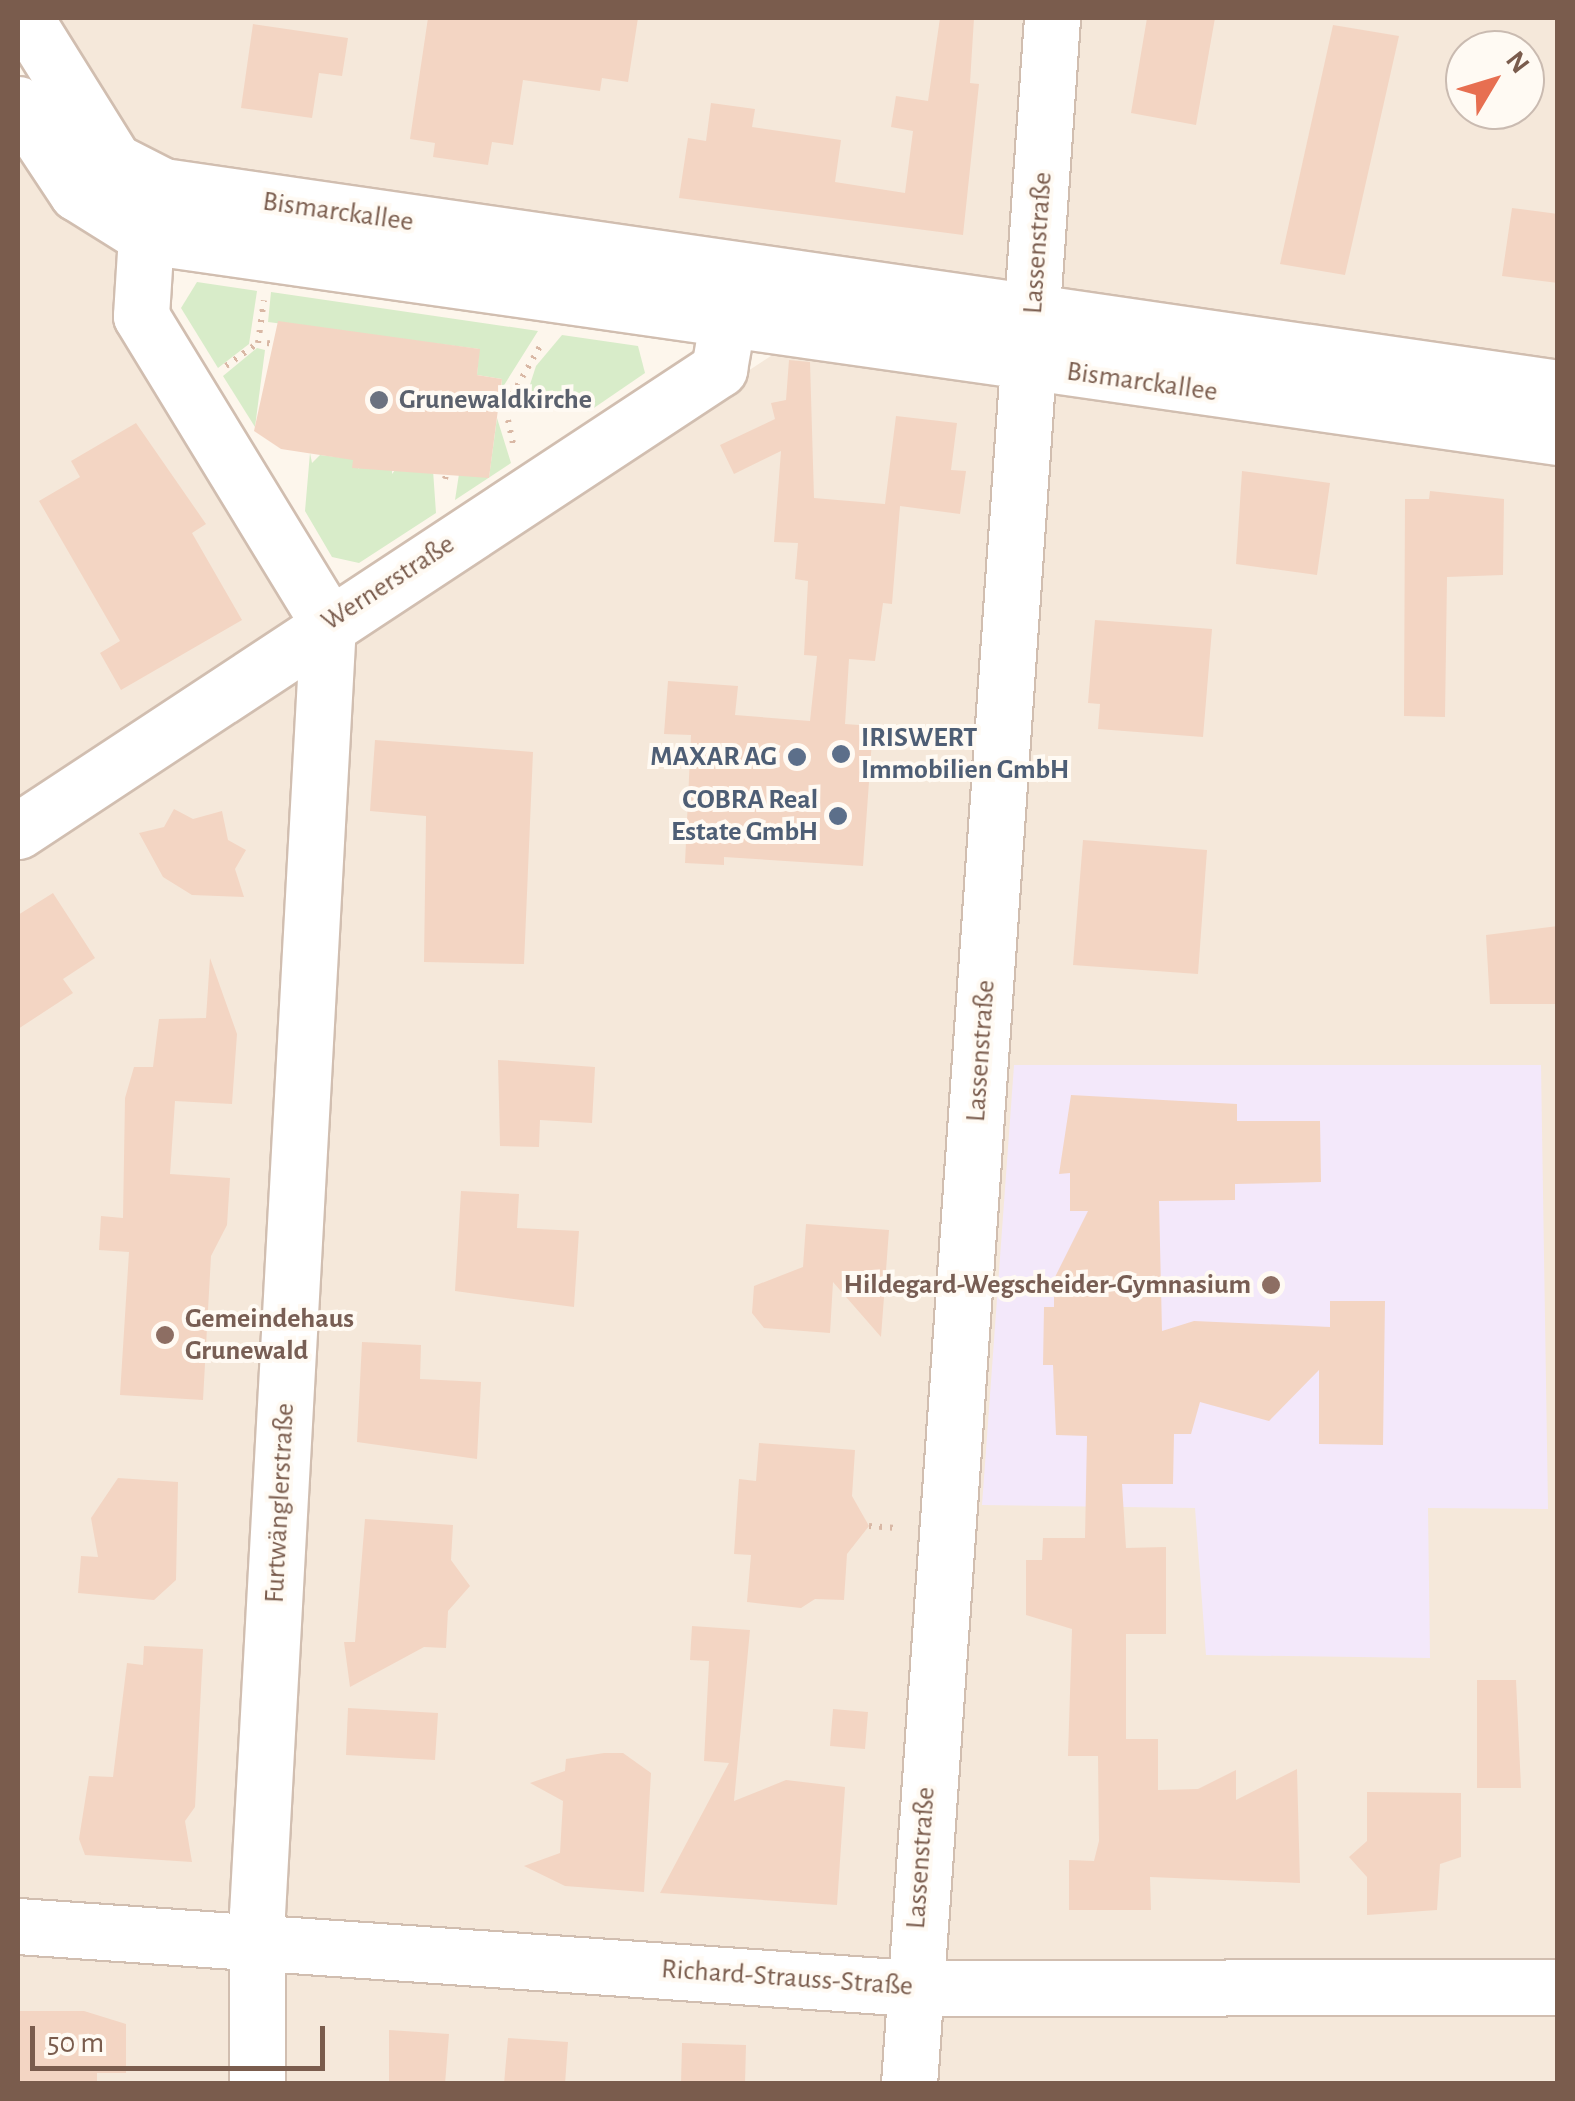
<!DOCTYPE html>
<meta charset="utf-8">
<style>
body{margin:0}
#map{position:relative;width:1575px;height:2101px;overflow:hidden;background:#fdf6ec;font-family:"Alegreya Sans",sans-serif}
div>[style]{position:absolute}
.residential>*{inset:0;background:#f5e8da}
.education>*{inset:0;background:#f3e8fa}
.green>*{inset:0;background:#d8ecc9}
.building>*{inset:0;background:#f3d5c3}
.path>*{height:6px;margin-top:-3px;transform-origin:0;background:repeating-linear-gradient(90deg,#d9b8a5 0 2.5px,transparent 0 10.5px)}
.roads{filter:drop-shadow(2px 0 #d1beb0) drop-shadow(-2px 0 #d1beb0) drop-shadow(0 2px #d1beb0) drop-shadow(0 -2px #d1beb0)}
.minor>*{height:55px;margin:-27.5px;padding:0 27.5px;transform-origin:27.5px;border-radius:27.5px;background:#fff}
.dots>*{width:28px;height:28px;translate:-50% -50%;box-sizing:border-box;border:5px solid #fffaf3;border-radius:50%}
span{translate:-50% -50%;white-space:nowrap;text-align:center;line-height:1.15;-webkit-text-stroke:8px #fffaf3;paint-order:stroke}
.street-label{font-size:28px;color:#7a5c4d}
.worship-label{font-size:28px;color:#5b616d;font-weight:700}
.left{translate:0 -50%;text-align:left}
.service-label{font-size:28px;color:#4e5e75;font-weight:700}
.right{translate:-100% -50%;text-align:right}
.education-label{font-size:28px;color:#785e54;font-weight:700}
.frame{position:absolute;inset:0;border:20px solid #7a5c4d;pointer-events:none}
.north{position:absolute;left:1445px;top:30px;width:100px;height:100px;box-sizing:border-box;background:#fffaf3;border:2px solid #cabbb1;border-radius:50%;rotate:52deg;font-size:28px;font-weight:700;line-height:40px;text-align:center;color:#7a5c4d}
.north::after{content:'';display:block;margin:auto;width:35px;height:45px;background:#e76f51;clip-path:polygon(50% 0,100% 100%,50% 72%,0 100%)}
.scale{position:absolute;left:30px;top:2026px;width:295px;height:45px;box-sizing:border-box;border:5px solid #7a5c4d;border-top:0;padding-left:12px;font-size:30px;line-height:35px;white-space:nowrap;color:#7a5c4d;-webkit-text-stroke:8px #fffaf3;paint-order:stroke}
</style>
<div id="map">
<div class="residential">
<div style="clip-path:polygon(44px 18px,1037px 18px,1021px 249px,1005px 285px,147px 166px)"></div>
<div style="clip-path:polygon(evenodd,1073px 18px,1557px 18px,1557px 375px,1063px 289px,1073px 18px,1465px 50px,1525px 50px,1525px 110px,1465px 110px,1465px 50px)"></div>
<div style="clip-path:polygon(19px 159px,111px 238px,296px 607px,292px 629px,18px 811px)"></div>
<div style="clip-path:polygon(777px 352px,991px 382px,1000px 392px,898px 1949px,886px 1966px,290px 1928px,277px 1916px,352px 631px)"></div>
<div style="clip-path:polygon(1052px 391px,1557px 454px,1557px 1970px,943px 1970px)"></div>
<div style="clip-path:polygon(287px 674px,303px 677px,231px 1923px,18px 1909px,18px 851px)"></div>
<div style="clip-path:polygon(18px 1944px,228px 1957px,240px 1972px,240px 2083px,18px 2083px)"></div>
<div style="clip-path:polygon(288px 1962px,884px 2002px,895px 2023px,892px 2083px,275px 2083px,274px 1973px)"></div>
<div style="clip-path:polygon(939px 2005px,1557px 2005px,1557px 2083px,928px 2084px)"></div>
</div>
<div class="education">
<div style="clip-path:polygon(1014px 1065px,1541px 1065px,1548px 1509px,1428px 1508px,1430px 1658px,1206px 1655px,1195px 1508px,982px 1505px)"></div>
</div>
<div class="green">
<div style="clip-path:polygon(197px 282px,257px 291px,249px 344px,218px 368px,181px 308px)"></div>
<div style="clip-path:polygon(271px 292px,538px 331px,501px 390px,502px 379px,477px 375px,479px 349px,268px 322px)"></div>
<div style="clip-path:polygon(562px 335px,638px 346px,645px 373px,588px 412px,525px 400px,536px 366px)"></div>
<div style="clip-path:polygon(257px 348px,265px 350px,255px 427px,223px 376px)"></div>
<div style="clip-path:polygon(497px 418px,511px 463px,455px 500px,459px 474px,489px 477px)"></div>
<div style="clip-path:polygon(310px 453px,312px 463px,320px 455px,353px 459px,359px 469px,360px 460px,392px 465px,392px 474px,399px 465px,433px 470px,436px 513px,359px 563px,332px 557px,305px 511px)"></div>
</div>
<div class="building">
<div style="clip-path:polygon(428px 18px,638px 18px,628px 82px,602px 78px,600px 91px,523px 80px,513px 145px,492px 142px,488px 165px,433px 157px,435px 143px,410px 139px)"></div>
<div style="clip-path:polygon(940px 18px,974px 18px,970px 83px,979px 84px,963px 235px,679px 198px,688px 138px,706px 141px,711px 103px,755px 109px,752px 127px,841px 140px,835px 182px,905px 193px,913px 131px,891px 127px,896px 96px,928px 101px)"></div>
<div style="clip-path:polygon(1147px 18px,1215px 18px,1196px 125px,1131px 113px)"></div>
<div style="clip-path:polygon(253px 24px,348px 38px,342px 76px,319px 73px,312px 118px,241px 108px)"></div>
<div style="clip-path:polygon(1333px 25px,1399px 36px,1345px 275px,1280px 264px)"></div>
<div style="clip-path:polygon(1512px 208px,1558px 214px,1558px 283px,1502px 276px)"></div>
<div style="clip-path:polygon(278px 321px,480px 349px,477px 375px,502px 379px,489px 478px,352px 468px,353px 460px,281px 449px,254px 431px)"></div>
<div style="clip-path:polygon(789px 360px,810px 362px,814px 498px,885px 504px,896px 416px,957px 423px,951px 470px,966px 471px,960px 514px,900px 506px,892px 604px,883px 603px,875px 661px,849px 659px,845px 724px,873px 726px,863px 866px,724px 857px,724px 865px,685px 863px,691px 735px,664px 734px,668px 681px,738px 686px,735px 715px,810px 721px,817px 656px,804px 655px,808px 581px,795px 579px,798px 543px,774px 542px,781px 451px,734px 474px,720px 445px,775px 419px,771px 403px,786px 400px)"></div>
<div style="clip-path:polygon(136px 423px,206px 524px,192px 533px,242px 620px,121px 690px,100px 653px,120px 641px,39px 501px,80px 477px,71px 461px)"></div>
<div style="clip-path:polygon(1242px 471px,1330px 483px,1317px 575px,1236px 564px)"></div>
<div style="clip-path:polygon(1430px 491px,1504px 499px,1503px 575px,1447px 577px,1445px 717px,1404px 716px,1405px 499px,1429px 499px)"></div>
<div style="clip-path:polygon(1095px 620px,1212px 629px,1203px 737px,1098px 729px,1100px 704px,1088px 703px)"></div>
<div style="clip-path:polygon(375px 740px,533px 752px,524px 964px,424px 962px,426px 816px,370px 811px)"></div>
<div style="clip-path:polygon(174px 809px,193px 819px,222px 811px,228px 840px,246px 850px,235px 869px,244px 897px,192px 895px,163px 877px,139px 833px,164px 827px)"></div>
<div style="clip-path:polygon(1083px 840px,1207px 850px,1198px 974px,1073px 965px)"></div>
<div style="clip-path:polygon(53px 893px,95px 958px,63px 979px,73px 993px,18px 1029px,18px 915px)"></div>
<div style="clip-path:polygon(1558px 926px,1558px 1004px,1490px 1004px,1486px 935px)"></div>
<div style="clip-path:polygon(210px 958px,237px 1034px,232px 1104px,175px 1101px,170px 1174px,230px 1178px,227px 1225px,211px 1256px,203px 1400px,120px 1395px,129px 1252px,99px 1250px,101px 1216px,123px 1218px,125px 1098px,134px 1067px,153px 1067px,159px 1019px,206px 1018px)"></div>
<div style="clip-path:polygon(498px 1060px,595px 1067px,592px 1123px,540px 1120px,539px 1147px,500px 1146px)"></div>
<div style="clip-path:polygon(1071px 1095px,1237px 1104px,1237px 1121px,1320px 1121px,1321px 1182px,1235px 1184px,1235px 1200px,1159px 1201px,1162px 1331px,1194px 1321px,1330px 1327px,1330px 1301px,1385px 1301px,1383px 1445px,1319px 1444px,1319px 1370px,1269px 1421px,1200px 1402px,1191px 1434px,1174px 1434px,1173px 1484px,1122px 1484px,1126px 1548px,1166px 1547px,1166px 1634px,1126px 1634px,1126px 1739px,1158px 1739px,1158px 1790px,1198px 1789px,1236px 1770px,1236px 1800px,1297px 1769px,1300px 1883px,1150px 1877px,1151px 1910px,1069px 1910px,1069px 1860px,1094px 1861px,1099px 1841px,1098px 1756px,1068px 1756px,1072px 1629px,1026px 1615px,1026px 1560px,1042px 1560px,1043px 1538px,1085px 1538px,1087px 1436px,1056px 1435px,1053px 1365px,1043px 1365px,1044px 1307px,1054px 1307px,1054px 1279px,1088px 1211px,1070px 1211px,1070px 1173px,1059px 1174px)"></div>
<div style="clip-path:polygon(461px 1191px,519px 1194px,517px 1228px,579px 1231px,574px 1307px,455px 1291px)"></div>
<div style="clip-path:polygon(806px 1224px,889px 1230px,881px 1337px,833px 1282px,830px 1333px,764px 1328px,752px 1313px,754px 1286px,803px 1267px)"></div>
<div style="clip-path:polygon(362px 1342px,421px 1345px,420px 1379px,481px 1382px,477px 1459px,357px 1442px)"></div>
<div style="clip-path:polygon(759px 1443px,855px 1450px,852px 1496px,869px 1526px,847px 1554px,844px 1600px,815px 1599px,801px 1608px,747px 1602px,751px 1555px,734px 1554px,739px 1479px,756px 1481px)"></div>
<div style="clip-path:polygon(118px 1478px,178px 1482px,176px 1580px,154px 1600px,78px 1593px,81px 1556px,98px 1557px,91px 1518px)"></div>
<div style="clip-path:polygon(365px 1519px,453px 1525px,451px 1560px,470px 1586px,448px 1611px,446px 1648px,424px 1647px,350px 1687px,344px 1642px,355px 1642px)"></div>
<div style="clip-path:polygon(692px 1626px,750px 1630px,734px 1801px,786px 1780px,845px 1787px,837px 1905px,660px 1893px,729px 1763px,704px 1761px,709px 1661px,690px 1660px)"></div>
<div style="clip-path:polygon(144px 1646px,203px 1649px,195px 1807px,185px 1821px,192px 1862px,85px 1855px,79px 1839px,89px 1776px,113px 1777px,127px 1663px,143px 1665px)"></div>
<div style="clip-path:polygon(1477px 1680px,1516px 1680px,1521px 1788px,1477px 1788px)"></div>
<div style="clip-path:polygon(348px 1708px,438px 1713px,435px 1760px,346px 1755px)"></div>
<div style="clip-path:polygon(833px 1709px,868px 1712px,865px 1749px,830px 1746px)"></div>
<div style="clip-path:polygon(604px 1753px,623px 1753px,651px 1773px,644px 1892px,565px 1886px,524px 1866px,560px 1853px,563px 1801px,530px 1783px,565px 1771px,566px 1759px)"></div>
<div style="clip-path:polygon(1367px 1792px,1461px 1793px,1461px 1857px,1440px 1864px,1437px 1910px,1367px 1915px,1367px 1877px,1349px 1857px,1367px 1841px)"></div>
<div style="clip-path:polygon(18px 2011px,84px 2011px,126px 2024px,126px 2073px,97px 2073px,97px 2084px,18px 2084px)"></div>
<div style="clip-path:polygon(389px 2030px,449px 2034px,445px 2084px,389px 2084px)"></div>
<div style="clip-path:polygon(508px 2038px,568px 2042px,565px 2084px,504px 2084px)"></div>
<div style="clip-path:polygon(682px 2043px,746px 2045px,745px 2084px,681px 2084px)"></div>
</div>
<div class="path">
<div style="left:267px;top:343px;width:8px;rotate:7deg"></div>
<div style="left:226px;top:366px;width:39px;rotate:-36deg"></div>
<div style="left:258px;top:343px;width:43px;rotate:-82.1deg"></div>
<div style="left:512px;top:395px;width:62px;rotate:-60.1deg"></div>
<div style="left:508px;top:420px;width:29px;rotate:78deg"></div>
<div style="left:445px;top:479px;width:4px;rotate:-76deg"></div>
<div style="left:869px;top:1526px;width:31px;rotate:4deg"></div>
</div>
<div class="roads">
<div class="minor">
<div style="left:25px;top:18px;width:168px;rotate:58.1deg"></div>
<div style="left:114px;top:161px;width:55px;rotate:27deg"></div>
<div style="left:163px;top:186px;width:1410px;rotate:8.24deg"></div>
<div style="left:18px;top:104px;width:107px;rotate:56.5deg"></div>
<div style="left:77px;top:193px;width:81px;rotate:31.9deg"></div>
<div style="left:146px;top:236px;width:1426px;rotate:8.1deg"></div>
<div style="left:146px;top:236px;width:80px;rotate:93.6deg"></div>
<div style="left:141px;top:316px;width:359px;rotate:58.6deg"></div>
<div style="left:18px;top:831px;width:840px;rotate:-33.39deg"></div>
<div style="left:719px;top:369px;width:87px;rotate:-80.1deg"></div>
<div style="left:18px;top:1926px;width:896px;rotate:3.97deg"></div>
<div style="left:912px;top:1988px;width:646px;rotate:-0.09deg"></div>
<div style="left:257px;top:2084px;width:170px;rotate:-90deg"></div>
<div style="left:257px;top:1914px;width:1294px;rotate:-86.85deg"></div>
<div style="left:909px;top:2084px;width:2071px;rotate:-86.04deg"></div>
</div>
</div>
<div class="dots">
<div style="left:379px;top:400px;background:#6b7280"></div>
<div style="left:841px;top:754px;background:#5c6f8a"></div>
<div style="left:797px;top:757px;background:#5c6f8a"></div>
<div style="left:838px;top:816px;background:#5c6f8a"></div>
<div style="left:1271px;top:1285px;background:#8d6e63"></div>
<div style="left:165px;top:1335px;background:#8d6e63"></div>
</div>
<div class="street-label">
<span style="left:338px;top:212px;rotate:8deg">Bismarckallee</span>
<span style="left:1038px;top:243px;rotate:-86deg">Lassenstraße</span>
<span style="left:1142px;top:382px;rotate:8deg">Bismarckallee</span>
<span style="left:388px;top:583px;rotate:-33deg">Wernerstraße</span>
<span style="left:981px;top:1051px;rotate:-86deg">Lassenstraße</span>
<span style="left:280px;top:1503px;rotate:-87deg">Furtwänglerstraße</span>
<span style="left:921px;top:1858px;rotate:-86deg">Lassenstraße</span>
<span style="left:787px;top:1978px;rotate:4deg">Richard-Strauss-Straße</span>
</div>
<div class="worship-label">
<span class="left" style="left:399px;top:400px">Grunewaldkirche</span>
</div>
<div class="service-label">
<span class="left" style="left:861px;top:754px">IRISWERT<br>Immobilien GmbH</span>
<span class="right" style="left:777px;top:757px">MAXAR AG</span>
<span class="right" style="left:818px;top:816px">COBRA Real<br>Estate GmbH</span>
</div>
<div class="education-label">
<span class="right" style="left:1251px;top:1285px">Hildegard-Wegscheider-Gymnasium</span>
<span class="left" style="left:185px;top:1335px">Gemeindehaus<br>Grunewald</span>
</div>
<div class="frame"></div>
<div class="north">N</div>
<div class="scale">50 m</div>
</div>
